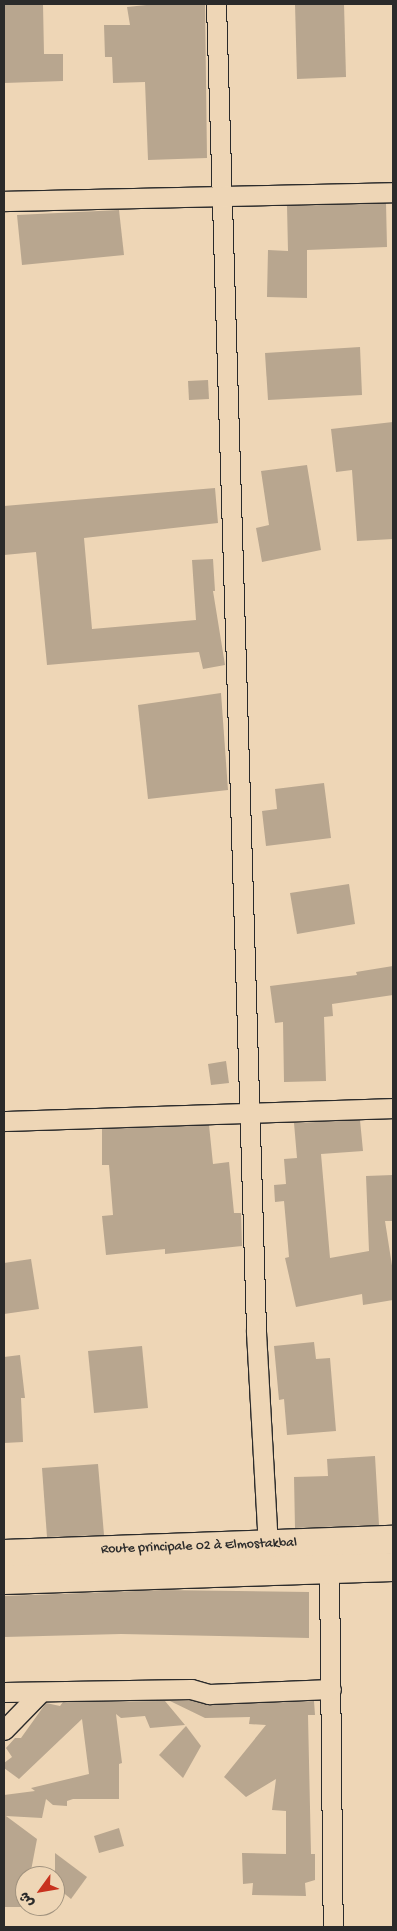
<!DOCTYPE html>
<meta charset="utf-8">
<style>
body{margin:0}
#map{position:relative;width:397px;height:1931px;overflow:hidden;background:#eed6b6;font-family:"Gochi Hand","Playpen Sans Arabic",sans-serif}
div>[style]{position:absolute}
.building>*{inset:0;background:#b8a68f}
.roads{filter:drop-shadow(1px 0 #2b2b2b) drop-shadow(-1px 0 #2b2b2b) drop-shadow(0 1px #2b2b2b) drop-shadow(0 -1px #2b2b2b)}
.minor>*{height:19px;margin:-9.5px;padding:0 9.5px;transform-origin:9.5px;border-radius:9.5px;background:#eed6b6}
.secondary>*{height:28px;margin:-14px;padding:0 14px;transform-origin:14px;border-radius:14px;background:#eed6b6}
span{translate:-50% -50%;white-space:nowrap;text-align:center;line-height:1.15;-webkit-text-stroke:4px #eed6b6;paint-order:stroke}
.street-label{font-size:14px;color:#2b2b2b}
.frame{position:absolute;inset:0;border:5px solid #2b2b2b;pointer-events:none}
.north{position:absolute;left:15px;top:1866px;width:50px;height:50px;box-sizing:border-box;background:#eed6b6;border:1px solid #a0927e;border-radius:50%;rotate:238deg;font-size:14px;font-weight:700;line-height:20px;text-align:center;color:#2b2b2b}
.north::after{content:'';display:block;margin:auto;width:18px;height:22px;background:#c8321e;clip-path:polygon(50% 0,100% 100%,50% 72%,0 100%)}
</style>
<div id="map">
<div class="building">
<div style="clip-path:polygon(4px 4px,43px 4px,44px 54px,63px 54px,63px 81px,4px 83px)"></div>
<div style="clip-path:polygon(156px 4px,205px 4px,207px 158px,148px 160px,145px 82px,113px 83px,112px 57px,105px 57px,104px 25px,130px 25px,127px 7px)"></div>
<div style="clip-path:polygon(295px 4px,344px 4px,346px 77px,297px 79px)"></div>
<div style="clip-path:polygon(386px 203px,387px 247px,307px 250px,307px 298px,267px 297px,268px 250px,288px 251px,287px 206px)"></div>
<div style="clip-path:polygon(119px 210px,124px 255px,22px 265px,17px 215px)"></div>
<div style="clip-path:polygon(360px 347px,362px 395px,268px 400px,265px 353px)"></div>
<div style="clip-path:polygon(208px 380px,209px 399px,189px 400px,188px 381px)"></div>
<div style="clip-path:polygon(393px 422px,393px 539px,357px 541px,352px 470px,336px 472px,331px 429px)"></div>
<div style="clip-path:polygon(307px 465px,321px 550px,262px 562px,256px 528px,269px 525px,261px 471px)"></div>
<div style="clip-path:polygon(215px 488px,218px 523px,84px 538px,92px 629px,196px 620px,192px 560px,213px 559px,215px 591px,213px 591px,225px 665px,203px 669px,199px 652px,47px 665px,36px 552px,4px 555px,4px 506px)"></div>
<div style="clip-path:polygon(221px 693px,228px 790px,148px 799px,138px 705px)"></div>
<div style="clip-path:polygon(324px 783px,331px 838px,266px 846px,262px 811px,277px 809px,275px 789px)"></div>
<div style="clip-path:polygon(349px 884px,355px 924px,297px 934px,290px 893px)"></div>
<div style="clip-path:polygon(393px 966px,393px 995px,332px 1004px,333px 1016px,324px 1017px,326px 1081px,284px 1082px,283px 1022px,275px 1023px,270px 986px,357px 975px,356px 972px)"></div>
<div style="clip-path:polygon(226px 1061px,229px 1083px,211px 1085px,208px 1064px)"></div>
<div style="clip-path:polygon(360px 1120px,363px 1151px,321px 1154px,330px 1258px,369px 1251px,366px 1176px,393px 1175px,393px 1221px,385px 1221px,393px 1272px,393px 1300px,363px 1305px,362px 1294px,296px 1307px,285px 1258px,289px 1257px,284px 1201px,275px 1202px,274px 1185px,286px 1184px,284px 1159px,297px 1158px,294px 1123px)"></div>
<div style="clip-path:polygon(209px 1125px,213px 1164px,229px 1162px,234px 1213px,241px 1213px,242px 1246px,165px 1254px,165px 1249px,106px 1255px,102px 1216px,113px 1215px,109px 1165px,102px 1165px,102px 1129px)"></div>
<div style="clip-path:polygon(31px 1259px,39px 1309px,4px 1314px,4px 1263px)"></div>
<div style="clip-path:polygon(314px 1342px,316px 1359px,330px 1358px,336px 1431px,287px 1435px,284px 1399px,279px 1400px,274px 1346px)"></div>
<div style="clip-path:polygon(142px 1346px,148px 1408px,94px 1413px,88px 1351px)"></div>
<div style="clip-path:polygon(20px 1355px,25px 1398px,21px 1398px,23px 1442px,4px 1443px,4px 1357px)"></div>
<div style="clip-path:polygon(375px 1456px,379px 1525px,295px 1528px,294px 1477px,328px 1476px,327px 1459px)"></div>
<div style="clip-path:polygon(98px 1464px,104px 1535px,47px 1537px,42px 1468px)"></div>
<div style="clip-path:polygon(162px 1590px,309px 1592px,309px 1638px,121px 1634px,4px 1637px,4px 1596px)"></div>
<div style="clip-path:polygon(190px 1700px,209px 1705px,314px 1701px,315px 1715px,308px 1715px,311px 1854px,315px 1854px,315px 1880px,305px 1883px,306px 1896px,252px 1895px,253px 1883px,243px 1884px,242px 1853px,286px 1854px,286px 1811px,272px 1810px,276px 1779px,246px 1797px,224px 1777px,266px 1725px,249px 1724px,250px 1717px,205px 1718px,170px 1701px)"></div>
<div style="clip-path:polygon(165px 1701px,185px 1725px,150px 1728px,145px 1716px,121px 1718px,116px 1714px,122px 1763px,119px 1764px,119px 1799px,73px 1799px,67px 1801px,67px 1806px,53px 1805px,46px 1799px,42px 1818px,6px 1816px,37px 1839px,30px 1876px,25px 1876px,24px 1907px,4px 1907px,4px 1795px,35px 1791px,31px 1788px,89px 1774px,82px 1719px,19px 1779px,4px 1768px,4px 1763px,12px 1757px,6px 1748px,15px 1738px,21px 1738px,46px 1703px,60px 1706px,63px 1702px)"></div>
<div style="clip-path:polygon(186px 1726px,201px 1746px,183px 1778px,159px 1755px)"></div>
<div style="clip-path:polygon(119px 1828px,124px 1846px,99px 1853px,94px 1836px)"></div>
<div style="clip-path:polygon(55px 1853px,87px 1877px,71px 1899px,55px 1886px)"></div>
</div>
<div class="roads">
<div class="minor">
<div style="left:216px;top:4px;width:1329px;rotate:88.27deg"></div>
<div style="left:256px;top:1332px;width:212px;rotate:86.8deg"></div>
<div style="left:4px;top:201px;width:389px;rotate:-1.3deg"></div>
<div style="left:4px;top:1121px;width:389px;rotate:-1.9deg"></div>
<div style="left:329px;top:1569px;width:358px;rotate:89.4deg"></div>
<div style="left:4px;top:1692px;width:187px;rotate:-0.9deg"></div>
<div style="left:191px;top:1689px;width:19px;rotate:16deg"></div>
<div style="left:209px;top:1694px;width:122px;rotate:-2.3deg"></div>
<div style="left:4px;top:1730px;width:52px;rotate:-45.8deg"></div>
</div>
<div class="secondary">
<div style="left:4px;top:1554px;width:389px;rotate:-2.1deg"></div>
<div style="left:4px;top:1580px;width:389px;rotate:-1.9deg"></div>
</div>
</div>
<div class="street-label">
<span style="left:199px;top:1547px;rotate:-2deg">Route principale 02 à Elmostakbal</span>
</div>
<div class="frame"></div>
<div class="north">ش</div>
</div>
